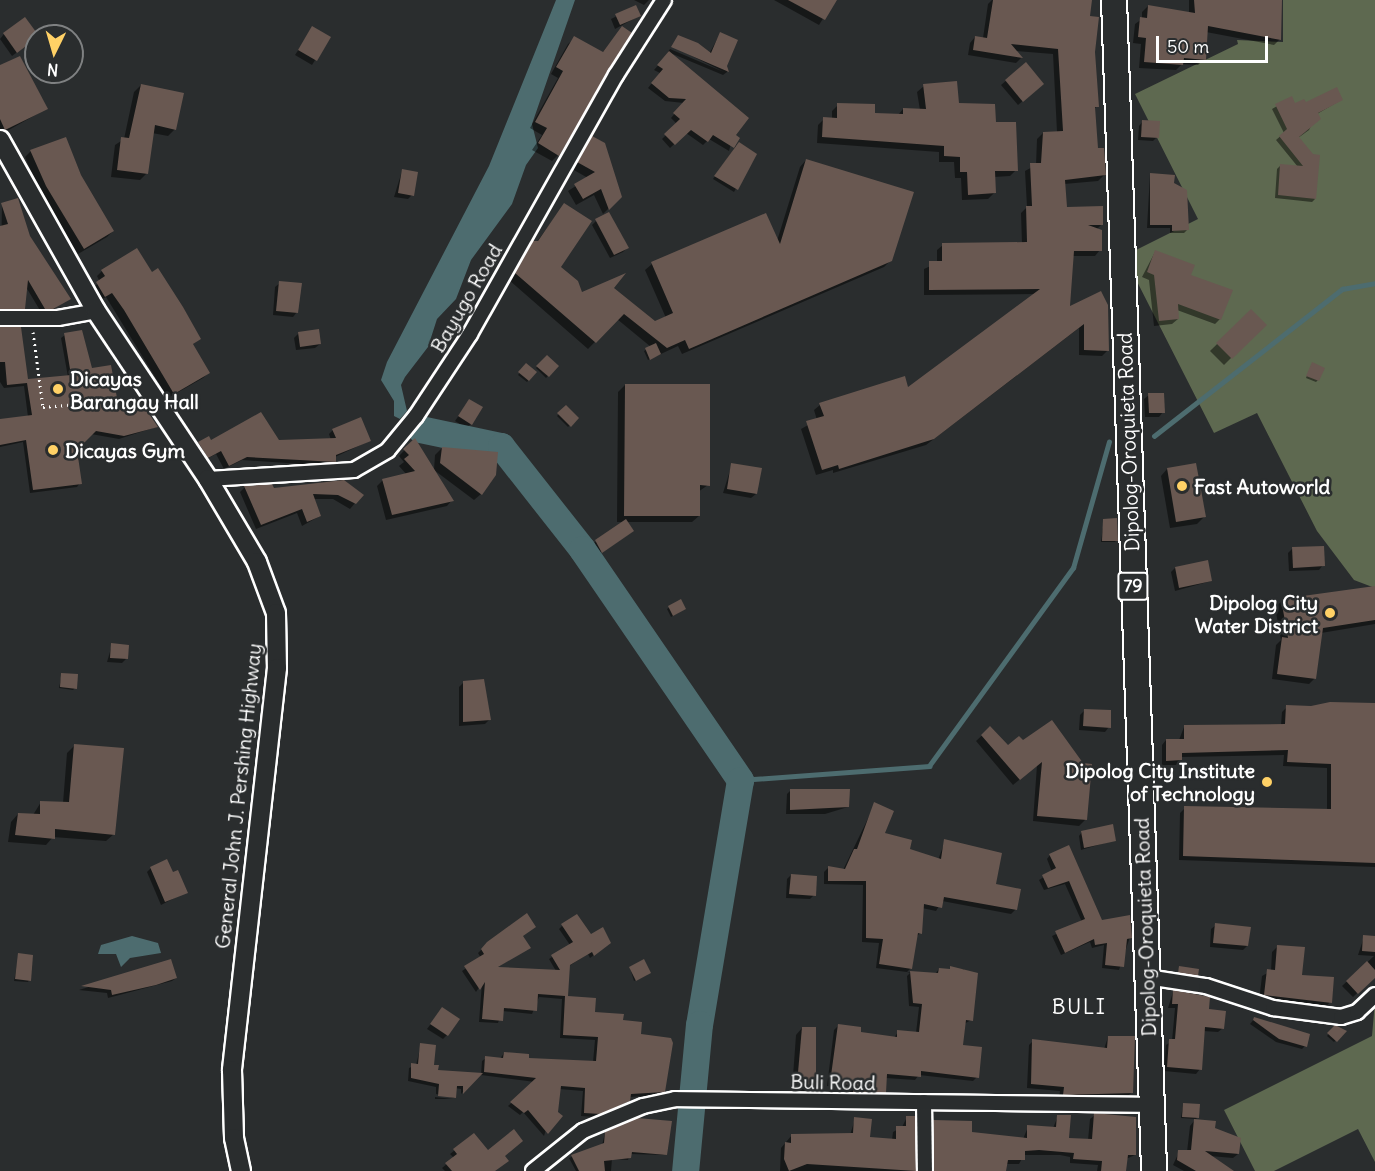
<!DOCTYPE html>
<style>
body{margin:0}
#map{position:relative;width:1375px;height:1171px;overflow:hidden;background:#2a2d2e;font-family:Delius,sans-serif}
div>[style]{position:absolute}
.green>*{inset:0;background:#5e6950}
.water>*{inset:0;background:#4d6c6f}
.shadow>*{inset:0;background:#0007}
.stream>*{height:4.5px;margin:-2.25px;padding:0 2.25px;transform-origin:2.25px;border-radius:2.25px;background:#4d6c6f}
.river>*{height:27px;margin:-13.5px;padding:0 13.5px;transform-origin:13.5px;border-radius:13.5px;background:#4d6c6f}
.building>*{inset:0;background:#695851}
.path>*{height:3px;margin-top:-1.5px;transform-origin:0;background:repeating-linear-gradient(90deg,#fff 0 1.5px,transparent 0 6px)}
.roads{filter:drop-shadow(2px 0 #fff) drop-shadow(-2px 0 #fff) drop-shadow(0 2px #fff) drop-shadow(0 -2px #fff)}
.street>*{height:14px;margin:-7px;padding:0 7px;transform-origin:7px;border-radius:7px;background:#2a2d2e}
.secondary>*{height:18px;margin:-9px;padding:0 9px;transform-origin:9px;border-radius:9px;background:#2a2d2e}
.highway>*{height:24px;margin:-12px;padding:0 12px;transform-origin:12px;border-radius:12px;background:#2a2d2e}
.dots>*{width:16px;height:16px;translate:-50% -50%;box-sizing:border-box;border:3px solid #2a2d2e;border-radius:50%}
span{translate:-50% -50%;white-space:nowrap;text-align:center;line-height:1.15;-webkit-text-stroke:5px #2a2d2e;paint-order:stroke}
.shield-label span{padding:2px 4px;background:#2a2d2e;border:2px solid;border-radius:4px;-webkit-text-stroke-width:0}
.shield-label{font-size:18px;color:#fff;font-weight:700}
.street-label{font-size:20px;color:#fff}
.poi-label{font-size:20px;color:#fff;font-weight:700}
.left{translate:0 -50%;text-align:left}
.right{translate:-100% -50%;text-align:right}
.neighbourhood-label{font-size:21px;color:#fff;letter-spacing:1.5px}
.north{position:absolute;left:24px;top:24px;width:60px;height:60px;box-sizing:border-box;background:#2a2d2e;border:2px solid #7f8182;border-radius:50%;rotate:185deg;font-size:16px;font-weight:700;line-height:24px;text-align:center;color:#fff}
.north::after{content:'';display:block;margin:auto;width:21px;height:27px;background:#ffd166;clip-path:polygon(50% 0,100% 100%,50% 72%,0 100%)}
.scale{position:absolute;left:1156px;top:36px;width:112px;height:27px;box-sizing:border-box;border:3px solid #fff;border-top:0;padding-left:8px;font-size:18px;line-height:21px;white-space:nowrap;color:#fff;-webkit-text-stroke:4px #2a2d2e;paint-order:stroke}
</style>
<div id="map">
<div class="green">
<div style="clip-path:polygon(1283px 0,1375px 0,1375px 588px,1354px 580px,1317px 531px,1257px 413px,1214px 433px,1124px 256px,1198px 219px,1135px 94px,1238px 44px,1237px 40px,1283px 42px)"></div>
<div style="clip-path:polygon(1375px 1001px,1375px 1162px,1358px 1129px,1274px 1171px,1255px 1171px,1224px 1110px,1372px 1036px)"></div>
</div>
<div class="water">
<div style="clip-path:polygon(556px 0,575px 0,532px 124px,538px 148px,526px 165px,512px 204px,471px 260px,456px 299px,437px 319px,428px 347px,405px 377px,401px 385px,407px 411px,400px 419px,394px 416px,394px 401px,381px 380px,387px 362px,489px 166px)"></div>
<div style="clip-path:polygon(132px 936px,158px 943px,161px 953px,130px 958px,121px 967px,116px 954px,98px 954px,101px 945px)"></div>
</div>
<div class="shadow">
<div style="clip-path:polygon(634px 0,649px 0,644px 5px)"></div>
<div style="clip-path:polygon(774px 0,832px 0,834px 1px,819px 25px)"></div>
<div style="clip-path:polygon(992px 0,1091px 0,1088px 17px,1097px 106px,1094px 109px,1097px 150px,1104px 175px,1098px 181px,1064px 184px,1065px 209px,1102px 224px,1096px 230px,1100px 250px,1095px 256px,1072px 256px,1068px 308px,1101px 293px,1108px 350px,1102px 356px,1079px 355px,1079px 328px,926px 445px,833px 473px,833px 470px,816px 475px,801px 429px,817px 420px,814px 410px,820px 405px,907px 390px,1036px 294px,924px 295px,924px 269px,937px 263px,937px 250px,943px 245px,1022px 244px,1021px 213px,1027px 207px,1025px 171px,1036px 165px,1037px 139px,1043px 133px,1057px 132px,1053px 54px,1015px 51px,1021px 58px,1016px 63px,968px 55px,970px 43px,975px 37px,983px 38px,988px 4px)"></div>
<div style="clip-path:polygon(1189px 0,1280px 0,1280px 39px,1274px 45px,1206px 32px,1204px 59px,1198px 65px,1182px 64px,1176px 70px,1139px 68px,1141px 44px,1133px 43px,1135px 24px,1142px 19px,1142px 12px,1148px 6px,1189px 14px)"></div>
<div style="clip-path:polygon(635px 7px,639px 16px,615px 29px,611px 19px)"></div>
<div style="clip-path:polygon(313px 28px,329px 38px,312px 65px,295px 55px)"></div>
<div style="clip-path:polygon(622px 28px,558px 155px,552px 161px,532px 150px,542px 135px,530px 128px,558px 78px,551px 74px,568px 44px,575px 38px,602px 53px)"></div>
<div style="clip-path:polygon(4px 34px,36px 36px,36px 38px,12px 56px,0 39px)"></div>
<div style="clip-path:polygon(720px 34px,727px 72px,723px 75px,668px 52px,670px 49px,724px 72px,672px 46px,678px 37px,709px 54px)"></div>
<div style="clip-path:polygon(669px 53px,733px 136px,729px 151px,709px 139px,703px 145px,686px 133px,670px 148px,662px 139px,677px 124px,671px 118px,684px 103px,665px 101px,648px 88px,660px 73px,654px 70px)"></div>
<div style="clip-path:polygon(1026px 64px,1038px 88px,1018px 105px,1001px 85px)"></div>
<div style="clip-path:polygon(0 67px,46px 109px,0 135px)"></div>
<div style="clip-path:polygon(141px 85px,175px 129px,168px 136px,152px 133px,147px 173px,140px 180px,111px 177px,115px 145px,124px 139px,134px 92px)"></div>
<div style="clip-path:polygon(924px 86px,995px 124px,1016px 170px,1010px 176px,994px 177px,994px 193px,988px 199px,962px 200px,961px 178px,955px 178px,954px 162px,939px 162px,939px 152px,817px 143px,818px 125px,824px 119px,832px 119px,832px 111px,838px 105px,873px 114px,898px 115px,903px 109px,920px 110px,917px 92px)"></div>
<div style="clip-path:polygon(1291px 98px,1295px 105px,1341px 100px,1317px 114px,1309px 130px,1298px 138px,1315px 199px,1312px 202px,1275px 198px,1277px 169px,1281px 165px,1298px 167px,1276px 140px,1284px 133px,1272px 109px)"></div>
<div style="clip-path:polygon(1143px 121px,1157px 137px,1153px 141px,1138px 140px,1139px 126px)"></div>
<div style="clip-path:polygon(592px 138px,620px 197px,603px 214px,594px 195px,576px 205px,568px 191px,588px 178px,572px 169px)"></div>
<div style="clip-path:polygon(736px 146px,755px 154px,734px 192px,713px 179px)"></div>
<div style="clip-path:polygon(31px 151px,80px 176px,113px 231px,107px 237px,78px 254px,40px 192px,25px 157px)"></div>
<div style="clip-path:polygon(806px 160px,891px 260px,884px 267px,682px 354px,678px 346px,648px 360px,644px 351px,651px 347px,617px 319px,588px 349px,509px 280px,526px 250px,536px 243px,564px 205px,559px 268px,582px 294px,611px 288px,655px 322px,666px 318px,645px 270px,652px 264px,777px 241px,800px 167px)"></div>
<div style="clip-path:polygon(402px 171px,412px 195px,408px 199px,394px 197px)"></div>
<div style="clip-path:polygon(1150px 174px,1173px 184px,1187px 230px,1184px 233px,1170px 233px,1170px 228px,1147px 228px)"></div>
<div style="clip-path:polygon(2px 204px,29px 236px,69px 299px,48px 312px,41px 312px,26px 287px,24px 308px,20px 312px,0 312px)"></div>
<div style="clip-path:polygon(596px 221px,627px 248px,623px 252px,610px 258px,592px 225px)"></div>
<div style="clip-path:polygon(1155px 252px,1189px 275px,1220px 319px,1215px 324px,1177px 310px,1178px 319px,1172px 324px,1154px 326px,1149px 280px,1142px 277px)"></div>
<div style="clip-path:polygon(102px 271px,151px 274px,199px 339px,192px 345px,208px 373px,203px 378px,168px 398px,106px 297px,99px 301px,91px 289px,100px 282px,97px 276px)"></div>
<div style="clip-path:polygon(280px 283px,297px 312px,293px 317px,273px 315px,275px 287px)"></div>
<div style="clip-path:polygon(1251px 311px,1264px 325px,1224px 365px,1210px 351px)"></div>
<div style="clip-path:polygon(0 330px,27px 381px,68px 377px,61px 338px,65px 335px,117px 411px,156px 427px,119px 439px,91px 434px,76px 449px,80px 483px,77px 487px,30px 493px,23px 442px,0 447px,0 420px,28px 417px,24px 386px,4px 388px,0 382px)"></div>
<div style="clip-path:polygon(299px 333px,320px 344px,315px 348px,296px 350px,294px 338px)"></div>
<div style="clip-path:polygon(547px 357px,557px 366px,546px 378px,536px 368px)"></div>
<div style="clip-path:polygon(526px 365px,535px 373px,527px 382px,518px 375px)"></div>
<div style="clip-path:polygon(1311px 366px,1318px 380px,1316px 382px,1306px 378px)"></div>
<div style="clip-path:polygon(625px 385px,708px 485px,698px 492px,699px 516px,692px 522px,626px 522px,630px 533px,600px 553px,594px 543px,625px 522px,617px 522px,618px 392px)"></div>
<div style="clip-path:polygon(1149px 395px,1163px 412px,1159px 417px,1145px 417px,1144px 399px)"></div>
<div style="clip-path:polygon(469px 401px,471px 424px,466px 428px,455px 421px)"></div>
<div style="clip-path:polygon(566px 407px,577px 418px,568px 427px,557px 416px)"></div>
<div style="clip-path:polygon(333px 430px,369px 441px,335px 457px,330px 466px,242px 460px,224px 469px,216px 454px,203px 461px,195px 448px,209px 438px,211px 442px,331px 440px,329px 434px)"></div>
<div style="clip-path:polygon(414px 440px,452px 500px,447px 506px,386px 520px,377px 486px,382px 481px,407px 475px,399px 466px,404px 462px,399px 456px)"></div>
<div style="clip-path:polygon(442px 448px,481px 494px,474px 500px,434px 470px,435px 455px)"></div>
<div style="clip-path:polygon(732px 464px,756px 494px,751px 498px,723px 493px)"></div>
<div style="clip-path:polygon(1167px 469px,1204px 517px,1197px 524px,1170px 528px,1161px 476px)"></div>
<div style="clip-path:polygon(343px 481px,355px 503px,350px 509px,333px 499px,313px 499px,320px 516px,302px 526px,297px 513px,256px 529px,240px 492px,245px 487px,272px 490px)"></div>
<div style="clip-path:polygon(1104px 520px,1117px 540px,1115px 542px,1101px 542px)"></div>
<div style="clip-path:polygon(1292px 549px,1323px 565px,1319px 570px,1289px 571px,1288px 553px)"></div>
<div style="clip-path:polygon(1175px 568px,1211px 581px,1175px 591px,1171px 572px)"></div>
<div style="clip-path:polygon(1375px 588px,1375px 624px,1321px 633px,1315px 678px,1309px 684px,1272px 679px,1276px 645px,1281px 640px,1275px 607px,1282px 601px)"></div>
<div style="clip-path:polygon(680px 601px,683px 610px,671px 617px,667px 609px)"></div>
<div style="clip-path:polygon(112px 645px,126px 659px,122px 663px,107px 662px)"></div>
<div style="clip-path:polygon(62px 674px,75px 688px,73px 690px,59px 688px)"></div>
<div style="clip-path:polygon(464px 682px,489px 720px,485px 724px,459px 726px,459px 687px)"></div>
<div style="clip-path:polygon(1375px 705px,1375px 867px,1179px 860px,1180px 813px,1185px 808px,1327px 810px,1327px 768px,1283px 766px,1284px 755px,1181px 757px,1176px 765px,1162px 765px,1162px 745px,1166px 740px,1179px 740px,1184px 727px,1281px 725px,1282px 712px,1287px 707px)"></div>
<div style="clip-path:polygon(1085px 710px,1109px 727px,1105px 732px,1079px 730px,1080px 715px)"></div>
<div style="clip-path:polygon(1051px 722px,1085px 820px,1079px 826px,1033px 821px,1037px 765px,1013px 785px,976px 741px,990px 728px,1008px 747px,1023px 742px)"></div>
<div style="clip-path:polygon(74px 746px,114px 834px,106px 841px,53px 837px,46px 845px,8px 842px,11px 822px,18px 814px,33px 815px,41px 802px,63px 803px,67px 753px)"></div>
<div style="clip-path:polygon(791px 790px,848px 807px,825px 814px,786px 814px,787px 794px)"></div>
<div style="clip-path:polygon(875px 804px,883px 834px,908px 850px,938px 860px,945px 841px,1016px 909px,1011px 914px,942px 901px,936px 911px,922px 908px,920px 933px,915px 938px,911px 968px,907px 972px,876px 968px,879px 943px,862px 942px,863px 885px,824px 884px,824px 872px,828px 868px,843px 870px)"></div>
<div style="clip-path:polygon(1082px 832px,1115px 840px,1081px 850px,1079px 836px)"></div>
<div style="clip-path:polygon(1050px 855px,1101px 921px,1130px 937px,1119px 970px,1102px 968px,1104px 945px,1092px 948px,1090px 942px,1061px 955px,1052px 936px,1082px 922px,1065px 884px,1044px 890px,1039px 880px,1052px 872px,1047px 859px)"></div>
<div style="clip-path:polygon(151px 868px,172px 874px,186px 892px,161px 905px,147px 872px)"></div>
<div style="clip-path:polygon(791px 875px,814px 895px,810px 899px,786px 898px,787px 879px)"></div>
<div style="clip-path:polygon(1216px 925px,1247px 946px,1243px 950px,1210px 947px,1211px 929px)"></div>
<div style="clip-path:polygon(562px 926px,606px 946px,590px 958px,588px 954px,569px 966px,566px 998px,594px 1013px,622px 1022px,639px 1035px,663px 1091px,660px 1095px,629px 1097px,625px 1105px,596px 1117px,581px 1116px,583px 1091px,559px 1089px,544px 1136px,523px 1112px,520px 1115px,508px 1106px,535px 1082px,481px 1075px,482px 1061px,486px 1058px,500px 1059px,504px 1053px,527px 1059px,593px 1062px,595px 1040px,560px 1038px,562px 999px,539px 997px,532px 1014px,502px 1011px,498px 1023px,479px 1022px,482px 983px,476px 992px,462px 971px,481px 958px,478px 953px,488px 943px,534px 927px,522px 936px,529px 948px,496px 968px,556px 971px,549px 959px,570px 945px,559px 929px)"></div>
<div style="clip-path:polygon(1364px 937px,1375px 938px,1375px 976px,1353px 997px,1342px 986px,1374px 956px,1358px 955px)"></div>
<div style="clip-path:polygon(1278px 946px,1300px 976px,1330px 1002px,1325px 1008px,1259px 1001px,1262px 976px,1271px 971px,1272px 952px)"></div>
<div style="clip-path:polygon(19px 954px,29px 980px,28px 982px,14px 981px)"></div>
<div style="clip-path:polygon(170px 961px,176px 978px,172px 981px,108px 998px,107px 993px,79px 990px)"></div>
<div style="clip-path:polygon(630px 968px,647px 975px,634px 981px)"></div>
<div style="clip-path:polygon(1180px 968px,1197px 975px,1177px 974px)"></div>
<div style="clip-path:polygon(939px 969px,964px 969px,971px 1020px,964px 1024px,962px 1047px,977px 1077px,973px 1081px,919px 1075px,915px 1080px,886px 1078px,880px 1096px,850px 1095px,850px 1088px,827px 1086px,834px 1030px,838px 1026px,859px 1033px,894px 1038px,898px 1032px,916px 1033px,919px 1007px,909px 1006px,907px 976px,910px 973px,907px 972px,935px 974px)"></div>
<div style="clip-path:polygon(1173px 992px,1207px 1011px,1223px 1028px,1218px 1032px,1203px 1031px,1200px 1069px,1196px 1074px,1164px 1071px,1166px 1045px,1172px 1041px,1175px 1008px,1168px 1008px)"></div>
<div style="clip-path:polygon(442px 1009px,447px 1035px,443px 1039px,427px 1029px)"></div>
<div style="clip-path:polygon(1255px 1018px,1305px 1046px,1302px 1049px,1276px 1042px,1250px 1024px)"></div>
<div style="clip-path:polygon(1335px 1027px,1344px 1031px,1334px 1042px,1327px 1036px)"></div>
<div style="clip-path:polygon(802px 1028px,814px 1086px,808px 1092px,792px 1090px,796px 1035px)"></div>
<div style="clip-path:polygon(1108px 1037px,1131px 1093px,1127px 1097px,1059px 1099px,1060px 1091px,1027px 1088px,1029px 1045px,1033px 1041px,1104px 1049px)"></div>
<div style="clip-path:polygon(421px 1045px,436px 1072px,479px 1075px,461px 1094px,461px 1089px,455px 1088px,454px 1098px,436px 1094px,436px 1087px,408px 1081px,409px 1068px,416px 1065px)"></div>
<div style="clip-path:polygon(435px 1097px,453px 1099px,435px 1099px)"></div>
<div style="clip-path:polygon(1183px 1104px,1197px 1118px,1196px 1119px,1181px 1118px)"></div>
<div style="clip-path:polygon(1095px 1115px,1135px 1155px,1126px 1159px,1125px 1171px,1097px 1171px,1098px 1165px,1070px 1163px,1070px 1157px,1060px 1155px,1024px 1155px,1019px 1164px,1006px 1164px,1005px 1171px,930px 1171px,929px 1126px,934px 1122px,970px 1134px,1023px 1139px,1028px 1127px,1053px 1128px,1058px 1116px,1068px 1139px,1088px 1140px,1090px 1119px)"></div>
<div style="clip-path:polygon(907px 1117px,914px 1117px,915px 1171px,780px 1171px,781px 1148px,792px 1135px,850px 1135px,855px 1119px,869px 1138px,892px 1140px,893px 1132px,902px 1127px)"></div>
<div style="clip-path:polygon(1194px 1121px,1214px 1129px,1238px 1154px,1233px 1158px,1210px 1156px,1232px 1171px,1184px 1171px,1173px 1165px,1179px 1152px,1187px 1152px,1190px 1126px)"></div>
<div style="clip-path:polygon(605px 1133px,665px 1155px,630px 1154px,628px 1160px,612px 1159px,611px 1171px,576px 1171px,569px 1158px,602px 1145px)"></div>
<div style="clip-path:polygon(474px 1135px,487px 1153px,503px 1156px,494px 1171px,445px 1171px,442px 1168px,454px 1158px,450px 1154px)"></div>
</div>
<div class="stream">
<div style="left:1154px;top:436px;width:239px;rotate:-38deg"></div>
<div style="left:1342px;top:289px;width:34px;rotate:-10deg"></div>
<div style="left:740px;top:780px;width:190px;rotate:-4.2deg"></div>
<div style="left:929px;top:766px;width:245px;rotate:-54deg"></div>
<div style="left:1073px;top:568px;width:131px;rotate:-74.1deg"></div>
</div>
<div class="river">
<div style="left:420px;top:429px;width:83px;rotate:11.9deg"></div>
<div style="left:501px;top:446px;width:131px;rotate:51.8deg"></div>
<div style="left:582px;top:549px;width:280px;rotate:55.6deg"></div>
<div style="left:740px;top:780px;width:247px;rotate:99.5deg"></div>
<div style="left:699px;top:1024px;width:148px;rotate:95.4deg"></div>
</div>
<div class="building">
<div style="clip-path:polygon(788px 0,837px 0,825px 20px)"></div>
<div style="clip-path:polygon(993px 0,1092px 0,1090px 16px,1099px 17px,1095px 52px,1099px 107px,1095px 107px,1098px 148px,1104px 148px,1106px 175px,1065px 180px,1067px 207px,1103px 206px,1103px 225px,1088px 225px,1102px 230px,1102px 251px,1074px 251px,1070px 306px,1101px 291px,1108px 305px,1109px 351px,1084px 350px,1084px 324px,934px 439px,839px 469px,838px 465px,822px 470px,806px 421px,824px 416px,819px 403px,905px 376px,908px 387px,1040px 289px,929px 290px,929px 261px,942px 261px,942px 243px,1027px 242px,1026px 206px,1032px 206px,1030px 163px,1041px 163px,1043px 132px,1063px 131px,1058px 49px,1011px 44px,1023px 58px,973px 50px,975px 36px,987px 38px)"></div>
<div style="clip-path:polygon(1194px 0,1282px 0,1281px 40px,1208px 26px,1206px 60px,1184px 58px,1183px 65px,1144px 62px,1146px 38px,1138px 37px,1140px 17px,1147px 18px,1148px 5px,1195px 13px)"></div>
<div style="clip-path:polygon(636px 5px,641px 16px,620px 25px,615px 14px)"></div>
<div style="clip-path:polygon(25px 17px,39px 36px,17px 53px,3px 33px)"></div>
<div style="clip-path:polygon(312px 26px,331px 37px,317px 61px,298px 50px)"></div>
<div style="clip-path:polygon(622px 26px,632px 33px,559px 156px,538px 143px,547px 128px,535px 122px,563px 71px,556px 67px,574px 36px,603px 52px)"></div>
<div style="clip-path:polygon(720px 32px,738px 40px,727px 66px,729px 72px,671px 47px,678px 35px,698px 43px,711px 53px)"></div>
<div style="clip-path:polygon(669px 51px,749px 118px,736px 135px,740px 138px,734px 148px,713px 135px,708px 142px,691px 130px,675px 145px,664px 134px,680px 119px,673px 113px,686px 99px,669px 98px,651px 83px,663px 69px,657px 65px)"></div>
<div style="clip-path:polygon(20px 56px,48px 109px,5px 130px,0 119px,0 65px)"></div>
<div style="clip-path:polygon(1026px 62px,1044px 84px,1023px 102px,1005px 80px)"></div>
<div style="clip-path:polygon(957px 81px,959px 103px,995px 104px,996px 122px,1016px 122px,1018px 171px,995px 171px,996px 193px,968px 195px,967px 172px,960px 172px,960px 157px,944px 156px,944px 146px,822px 137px,823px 117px,837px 118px,837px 103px,875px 104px,875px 113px,903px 114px,903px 108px,926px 109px,923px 84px)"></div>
<div style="clip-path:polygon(141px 84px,184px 93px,176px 130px,155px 125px,148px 174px,117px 170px,121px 137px,129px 138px)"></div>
<div style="clip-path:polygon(1337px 87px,1343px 100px,1318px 113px,1321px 119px,1299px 137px,1313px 154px,1320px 155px,1316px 199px,1278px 195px,1280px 164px,1303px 166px,1279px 136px,1287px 129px,1275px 104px,1292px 96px,1295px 103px,1304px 99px,1306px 102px)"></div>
<div style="clip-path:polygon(1142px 120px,1160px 121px,1159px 138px,1141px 137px)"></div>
<div style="clip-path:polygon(592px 136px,605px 143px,622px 197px,609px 210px,601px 189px,583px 199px,574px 184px,595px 172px,577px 162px)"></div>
<div style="clip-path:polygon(66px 137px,81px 175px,114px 231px,84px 249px,46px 186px,30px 150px)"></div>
<div style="clip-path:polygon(739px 142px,757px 154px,738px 190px,714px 176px)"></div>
<div style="clip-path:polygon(806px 159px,914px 192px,892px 261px,689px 349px,685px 340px,667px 348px,624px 314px,596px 343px,515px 273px,532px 241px,538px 241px,564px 203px,592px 221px,561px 267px,578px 281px,582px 292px,626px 273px,614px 288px,655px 321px,673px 313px,651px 262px,766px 213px,780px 244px)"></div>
<div style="clip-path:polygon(402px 169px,418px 172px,414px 196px,398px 193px)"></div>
<div style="clip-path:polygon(1150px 173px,1175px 175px,1174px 183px,1187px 190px,1189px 230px,1172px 231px,1172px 225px,1150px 225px)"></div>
<div style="clip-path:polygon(18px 198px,30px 236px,71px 299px,53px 309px,45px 309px,28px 280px,25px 309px,0 309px,0 226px,8px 224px,1px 203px)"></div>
<div style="clip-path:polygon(609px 212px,629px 248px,614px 255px,595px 219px)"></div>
<div style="clip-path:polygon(137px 248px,152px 272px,158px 268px,183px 307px,201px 339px,193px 344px,210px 373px,174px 394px,124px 310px,112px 293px,105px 297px,96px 282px,105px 276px,101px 270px)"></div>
<div style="clip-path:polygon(1155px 250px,1195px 265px,1191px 275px,1233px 290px,1221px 320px,1178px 304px,1179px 319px,1159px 321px,1154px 275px,1147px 272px)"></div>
<div style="clip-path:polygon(279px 281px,302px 283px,298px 313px,276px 311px)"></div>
<div style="clip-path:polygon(1251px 309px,1267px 325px,1232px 359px,1216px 343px)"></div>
<div style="clip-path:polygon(0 327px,21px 327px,28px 379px,71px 375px,64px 333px,82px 330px,92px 368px,111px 365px,119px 409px,141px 402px,158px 427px,124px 436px,96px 431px,77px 450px,82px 484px,33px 490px,26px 440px,0 445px,0 419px,32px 415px,27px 383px,7px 385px,5px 362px,0 362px)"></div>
<div style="clip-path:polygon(319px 329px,321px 344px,300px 347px,298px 332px)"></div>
<div style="clip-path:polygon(656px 343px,661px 354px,650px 360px,645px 348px)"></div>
<div style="clip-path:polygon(547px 355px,559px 366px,549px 377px,536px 366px)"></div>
<div style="clip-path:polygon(1312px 362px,1325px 368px,1319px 381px,1306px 376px)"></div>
<div style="clip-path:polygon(526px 363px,537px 372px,529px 381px,518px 372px)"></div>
<div style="clip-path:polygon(625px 384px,710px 384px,710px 486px,700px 485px,700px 516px,624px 516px)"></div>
<div style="clip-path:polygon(1148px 393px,1164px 393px,1165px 413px,1149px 413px)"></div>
<div style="clip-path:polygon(469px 399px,483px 407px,472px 425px,458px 416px)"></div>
<div style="clip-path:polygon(566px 405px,579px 418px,571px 427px,557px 413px)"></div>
<div style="clip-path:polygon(261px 412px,279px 440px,336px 438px,332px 429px,361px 417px,371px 441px,336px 455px,336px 462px,247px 457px,229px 466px,221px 451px,208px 458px,198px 442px,209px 436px,211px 440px)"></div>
<div style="clip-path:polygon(415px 438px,454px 501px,392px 515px,382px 479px,415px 471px,404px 459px,409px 455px,403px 449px)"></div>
<div style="clip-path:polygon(442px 447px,498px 452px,496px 475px,482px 495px,440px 463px)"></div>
<div style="clip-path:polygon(731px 463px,762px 468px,757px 494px,727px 489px)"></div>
<div style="clip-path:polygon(1196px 463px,1206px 517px,1176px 522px,1167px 468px)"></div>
<div style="clip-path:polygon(344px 480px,364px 495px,356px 504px,338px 495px,313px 494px,321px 516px,307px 522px,302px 509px,261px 525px,244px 486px,272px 484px,274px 488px)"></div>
<div style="clip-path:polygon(1117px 518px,1118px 541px,1102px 541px,1103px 519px)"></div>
<div style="clip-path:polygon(626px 519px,634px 531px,602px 553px,595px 540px)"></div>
<div style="clip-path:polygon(1324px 546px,1325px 566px,1293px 568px,1292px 547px)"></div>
<div style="clip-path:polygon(1208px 560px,1212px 581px,1179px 588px,1175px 567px)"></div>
<div style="clip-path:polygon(1375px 586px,1375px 620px,1323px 628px,1316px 679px,1277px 674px,1282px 637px,1288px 638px,1281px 599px)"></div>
<div style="clip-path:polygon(681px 599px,686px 609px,673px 616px,668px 606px)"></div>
<div style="clip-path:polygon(111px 643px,129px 645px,128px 659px,110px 658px)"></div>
<div style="clip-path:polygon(61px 673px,78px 674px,77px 689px,60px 687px)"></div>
<div style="clip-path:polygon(484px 679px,491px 720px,463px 722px,463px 681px)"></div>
<div style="clip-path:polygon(1330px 702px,1375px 703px,1375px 863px,1183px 856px,1184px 806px,1331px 809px,1331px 764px,1287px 762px,1288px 750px,1182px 753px,1182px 760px,1166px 761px,1166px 739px,1184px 739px,1184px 725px,1285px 724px,1286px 705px,1311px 706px)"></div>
<div style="clip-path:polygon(1084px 709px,1111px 710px,1111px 728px,1083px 726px)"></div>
<div style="clip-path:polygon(1052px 720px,1083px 763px,1092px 764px,1087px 820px,1037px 816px,1042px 762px,1020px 780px,981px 735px,990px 726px,1008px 745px,1019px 736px,1023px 740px)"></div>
<div style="clip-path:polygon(74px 744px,124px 748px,115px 835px,55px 829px,55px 839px,15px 835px,18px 813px,40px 814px,40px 801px,69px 802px)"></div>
<div style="clip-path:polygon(790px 789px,850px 789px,849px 807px,790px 810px)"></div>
<div style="clip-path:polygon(874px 802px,894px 811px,885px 833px,912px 840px,910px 849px,941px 859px,944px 839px,1002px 853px,996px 884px,1021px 889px,1017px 910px,944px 897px,942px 908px,924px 904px,922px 934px,918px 933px,912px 969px,879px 964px,883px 939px,866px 938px,866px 881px,828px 881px,828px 866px,845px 869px,854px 849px,857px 849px)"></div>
<div style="clip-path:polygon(1113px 824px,1116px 841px,1084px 848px,1081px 831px)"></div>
<div style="clip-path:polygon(1069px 845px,1102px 920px,1130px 915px,1132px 938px,1127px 939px,1124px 967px,1105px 965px,1107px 943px,1095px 945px,1094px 939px,1065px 953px,1055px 931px,1085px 919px,1069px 881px,1048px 888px,1042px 875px,1056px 868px,1049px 854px)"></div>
<div style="clip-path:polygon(167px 859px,173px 872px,178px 870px,188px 893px,165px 902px,150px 867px)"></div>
<div style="clip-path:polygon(791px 874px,817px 876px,816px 896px,789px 894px)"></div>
<div style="clip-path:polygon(527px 913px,536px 927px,523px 936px,531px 948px,498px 967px,560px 970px,551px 955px,573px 942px,561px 924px,577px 914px,591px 934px,603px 927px,611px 943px,594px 956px,592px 952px,570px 965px,568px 996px,596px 998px,595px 1012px,624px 1014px,623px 1020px,642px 1022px,641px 1034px,671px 1038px,673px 1043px,665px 1092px,631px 1094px,630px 1101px,601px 1114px,584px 1113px,585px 1088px,561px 1086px,558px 1112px,563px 1116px,548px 1134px,528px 1110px,524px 1113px,510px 1102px,536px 1078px,484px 1072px,485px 1056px,503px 1058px,504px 1052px,529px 1054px,529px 1058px,596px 1061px,598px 1037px,563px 1035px,565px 996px,538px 994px,537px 1011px,504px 1008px,503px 1021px,482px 1019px,485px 982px,480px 990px,464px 966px,484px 954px,481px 949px,487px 942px)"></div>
<div style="clip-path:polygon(1215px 923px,1251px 927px,1248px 946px,1213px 943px)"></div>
<div style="clip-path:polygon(1363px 935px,1375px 936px,1375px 952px,1362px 951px)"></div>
<div style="clip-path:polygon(1277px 945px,1305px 947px,1302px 975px,1334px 977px,1332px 1003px,1264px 995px,1267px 969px,1275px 970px)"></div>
<div style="clip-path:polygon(18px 953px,33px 955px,31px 981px,15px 979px)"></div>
<div style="clip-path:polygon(171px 959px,177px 978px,156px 985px,112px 995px,111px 990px,81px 986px)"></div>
<div style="clip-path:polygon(644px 959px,651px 973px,636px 981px,629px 967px)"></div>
<div style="clip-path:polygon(1367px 961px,1375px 970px,1375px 978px,1358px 994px,1346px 981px)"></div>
<div style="clip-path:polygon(950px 966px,978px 973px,973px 1021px,966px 1020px,963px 1045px,982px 1047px,979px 1078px,921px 1071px,921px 1077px,887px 1074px,886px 1093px,853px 1092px,854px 1085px,830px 1083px,838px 1024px,861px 1027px,861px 1032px,897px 1037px,897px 1030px,919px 1032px,922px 1004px,913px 1003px,910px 971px,938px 973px,939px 968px,950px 969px)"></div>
<div style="clip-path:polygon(1179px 966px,1199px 969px,1198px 976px,1178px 973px)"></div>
<div style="clip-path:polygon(1173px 990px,1210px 997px,1209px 1009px,1226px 1011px,1224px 1029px,1205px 1027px,1202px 1070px,1167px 1067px,1169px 1039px,1175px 1039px,1178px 1004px,1172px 1004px)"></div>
<div style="clip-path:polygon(442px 1007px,460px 1019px,448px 1036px,430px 1024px)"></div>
<div style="clip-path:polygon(1254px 1017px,1310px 1034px,1307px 1047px,1279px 1039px,1253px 1020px)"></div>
<div style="clip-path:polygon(1335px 1025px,1347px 1031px,1337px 1042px,1327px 1033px)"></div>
<div style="clip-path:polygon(802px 1027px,816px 1027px,816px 1086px,797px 1084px)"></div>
<div style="clip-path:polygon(1108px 1036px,1135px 1036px,1133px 1093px,1063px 1095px,1064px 1087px,1031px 1084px,1032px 1039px,1107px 1048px)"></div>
<div style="clip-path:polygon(420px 1043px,436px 1045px,434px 1065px,439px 1065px,438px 1070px,483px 1073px,463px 1094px,463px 1086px,457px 1086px,456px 1098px,438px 1096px,439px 1084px,411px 1078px,411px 1063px,418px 1064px)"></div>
<div style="clip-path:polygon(1183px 1103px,1200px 1104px,1199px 1118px,1182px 1117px)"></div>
<div style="clip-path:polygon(1094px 1113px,1136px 1117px,1136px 1155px,1128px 1155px,1126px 1171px,1101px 1171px,1102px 1161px,1073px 1159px,1074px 1153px,1039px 1150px,1025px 1151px,1025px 1160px,1008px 1160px,1006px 1171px,934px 1171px,933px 1120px,972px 1121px,972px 1132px,1027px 1138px,1027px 1125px,1056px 1127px,1057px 1115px,1071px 1115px,1069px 1138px,1092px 1139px)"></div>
<div style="clip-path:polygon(906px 1116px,915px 1116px,916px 1171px,807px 1164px,789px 1171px,784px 1159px,785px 1142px,791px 1143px,791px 1134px,853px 1133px,854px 1117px,872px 1119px,870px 1137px,896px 1139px,896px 1126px,906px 1126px)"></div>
<div style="clip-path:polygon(637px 1118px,672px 1121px,667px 1155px,632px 1152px,631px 1158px,604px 1161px,605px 1171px,579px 1171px,571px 1155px,604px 1143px,605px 1132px)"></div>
<div style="clip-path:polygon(1194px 1119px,1216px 1121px,1215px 1128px,1241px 1138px,1239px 1154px,1205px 1151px,1234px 1171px,1196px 1171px,1177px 1160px,1178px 1150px,1191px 1150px)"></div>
<div style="clip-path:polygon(514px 1129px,523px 1141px,505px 1156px,509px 1161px,495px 1171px,452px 1171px,445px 1163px,457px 1154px,453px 1149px,474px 1133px,488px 1150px)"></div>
</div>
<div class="path">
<div style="left:33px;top:332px;width:76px;rotate:82.4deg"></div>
<div style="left:43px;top:407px;width:25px;rotate:-5deg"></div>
</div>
<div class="roads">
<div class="street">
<div style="left:0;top:318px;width:58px"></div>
<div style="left:58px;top:318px;width:39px;rotate:-10deg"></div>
<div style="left:208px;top:479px;width:146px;rotate:-3.5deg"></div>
<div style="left:354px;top:470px;width:39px;rotate:-30deg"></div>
<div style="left:388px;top:450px;width:44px;rotate:-50.5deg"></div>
<div style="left:416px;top:416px;width:98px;rotate:-56.6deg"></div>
<div style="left:470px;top:334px;width:297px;rotate:-60.6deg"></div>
<div style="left:616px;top:75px;width:89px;rotate:-57.4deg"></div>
<div style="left:1147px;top:977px;width:60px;rotate:8.7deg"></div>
<div style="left:1206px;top:986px;width:71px;rotate:18.2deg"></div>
<div style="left:1273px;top:1008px;width:69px;rotate:7.5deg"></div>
<div style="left:1341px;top:1017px;width:17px;rotate:-17deg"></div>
<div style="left:1357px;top:1012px;width:25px;rotate:-43deg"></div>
<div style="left:924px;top:1102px;width:69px;rotate:89.2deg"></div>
<div style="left:533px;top:1171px;width:64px;rotate:-38.7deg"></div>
<div style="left:583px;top:1131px;width:65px;rotate:-22.6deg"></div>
<div style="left:643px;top:1106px;width:33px;rotate:-12deg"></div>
<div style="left:675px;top:1099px;width:477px;rotate:0.7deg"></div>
</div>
<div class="secondary">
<div style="left:0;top:140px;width:196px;rotate:60.7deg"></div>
<div style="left:96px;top:311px;width:202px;rotate:56.3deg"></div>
<div style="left:208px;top:479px;width:96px;rotate:59.4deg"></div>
<div style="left:257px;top:562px;width:54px;rotate:69.6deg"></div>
<div style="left:276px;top:613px;width:55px;rotate:89deg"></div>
<div style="left:277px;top:668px;width:405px;rotate:96.4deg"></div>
<div style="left:232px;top:1070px;width:68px;rotate:88.3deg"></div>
<div style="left:234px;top:1138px;width:34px;rotate:78deg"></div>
</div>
<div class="highway">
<div style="left:1114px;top:0;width:1172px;rotate:88.04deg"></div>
</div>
</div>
<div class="dots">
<div style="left:58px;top:389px;background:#ffd166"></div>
<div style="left:53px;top:450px;background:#ffd166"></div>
<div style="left:1182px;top:486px;background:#ffd166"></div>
<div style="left:1330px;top:613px;background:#ffd166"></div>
<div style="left:1267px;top:782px;background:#ffd166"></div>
</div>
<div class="shield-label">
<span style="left:1133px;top:586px">79</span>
</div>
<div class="street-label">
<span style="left:466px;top:298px;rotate:-60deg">Bayugo Road</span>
<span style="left:1128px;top:442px;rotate:-92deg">Dipolog-Oroquieta Road</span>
<span style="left:238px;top:796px;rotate:-84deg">General John J. Pershing Highway</span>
<span style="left:1145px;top:927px;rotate:-92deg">Dipolog-Oroquieta Road</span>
<span style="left:833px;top:1082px;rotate:1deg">Buli Road</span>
</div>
<div class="poi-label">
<span class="left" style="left:70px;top:390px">Dicayas<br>Barangay Hall</span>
<span class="left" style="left:65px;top:450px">Dicayas Gym</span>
<span class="left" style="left:1194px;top:486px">Fast Autoworld</span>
<span class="right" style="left:1318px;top:614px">Dipolog City<br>Water District</span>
<span class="right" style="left:1255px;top:782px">Dipolog City Institute<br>of Technology</span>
</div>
<div class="neighbourhood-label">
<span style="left:1079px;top:1007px">BULI</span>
</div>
<div class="north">N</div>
<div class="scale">50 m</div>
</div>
